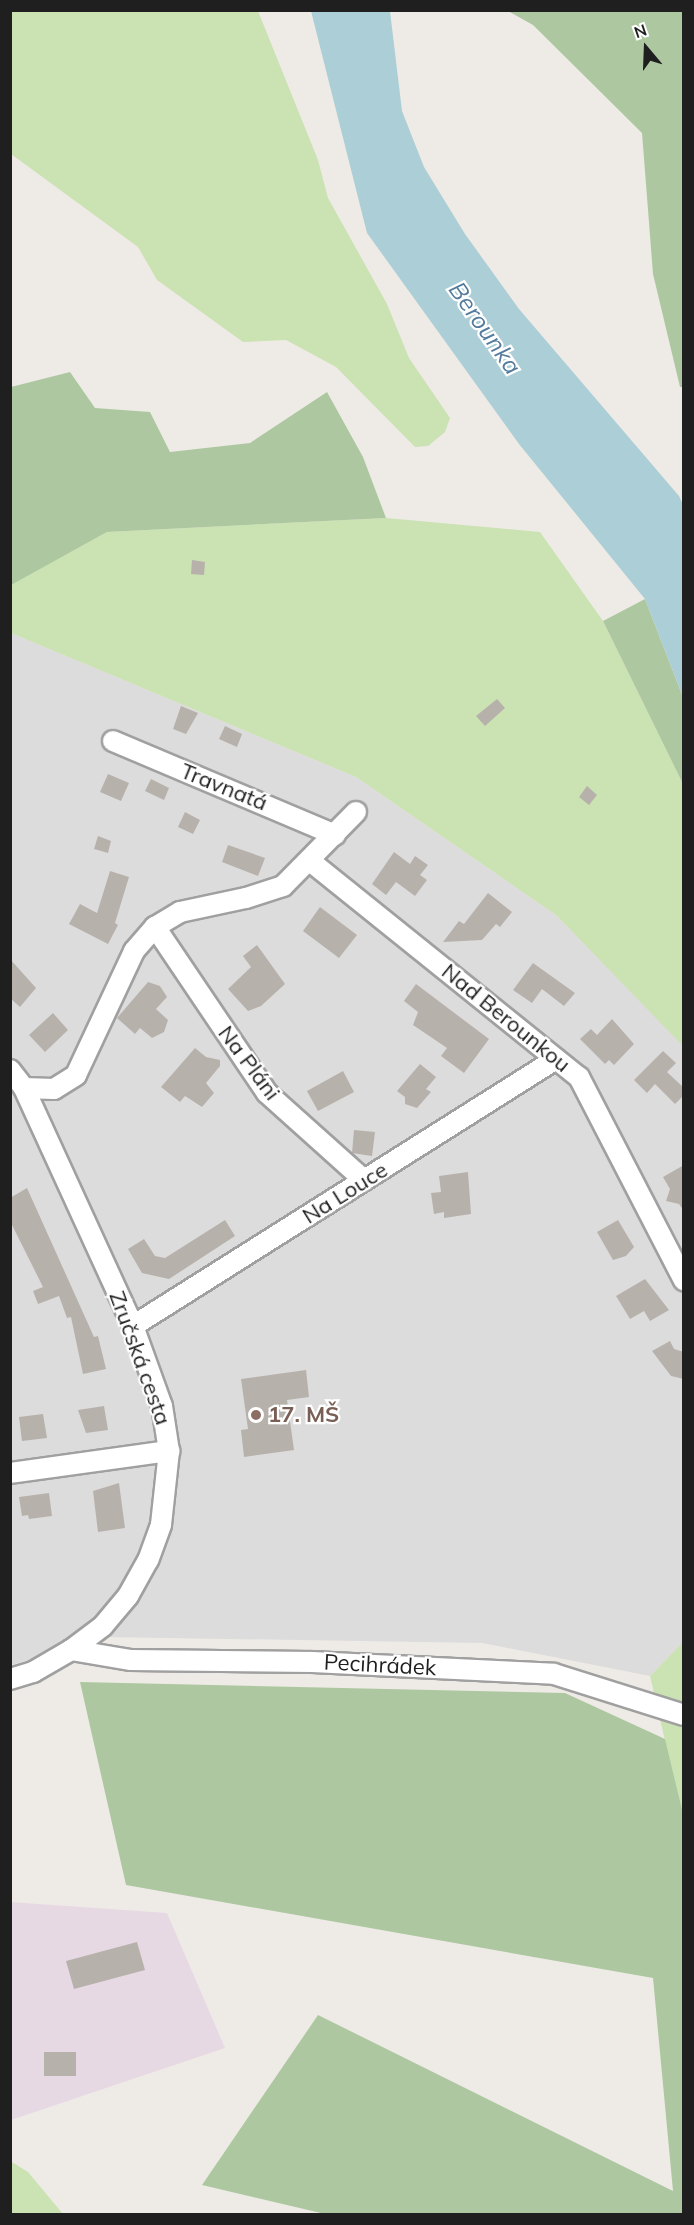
<!DOCTYPE html>
<meta charset="utf-8">
<style>
body{margin:0}
#map{position:relative;width:694px;height:2225px;overflow:hidden;background:#eeebe6;font-family:Mulish,sans-serif}
div>[style]{position:absolute}
.residential>*{inset:0;background:#dddcdc}
.industrial>*{inset:0;background:#e7d9e4}
.grass>*{inset:0;background:#cbe2b3}
.forest>*{inset:0;background:#adc8a0}
.water>*{inset:0;background:#acced6}
.building>*{inset:0;background:#b7b1ac}
.roads{filter:drop-shadow(2px 0 #a0a0a0) drop-shadow(-2px 0 #a0a0a0) drop-shadow(0 2px #a0a0a0) drop-shadow(0 -2px #a0a0a0)}
.minor>*{height:20px;margin:-10px;padding:0 10px;transform-origin:10px;border-radius:10px;background:#fff}
.dots>*{width:16px;height:16px;translate:-50% -50%;box-sizing:border-box;border:3px solid #fff;border-radius:50%}
span{translate:-50% -50%;white-space:nowrap;text-align:center;line-height:1.15;-webkit-text-stroke:4.5px #fff;paint-order:stroke}
.street-label{font-size:22px;color:#1f1f1f}
.education-label{font-size:22px;color:#785e54;font-weight:700}
.left{translate:0 -50%;text-align:left}
.water-label{font-size:24px;color:#547a9c;font-style:italic}
.frame{position:absolute;inset:0;border:12px solid #1f1f1f;pointer-events:none}
.north{position:absolute;left:616px;top:18px;width:60px;height:60px;-webkit-text-stroke:4px #fff;paint-order:stroke;rotate:341deg;font-size:16px;font-weight:700;line-height:24px;text-align:center;color:#1f1f1f}
.north::after{content:'';display:block;margin:auto;width:21px;height:27px;background:#1f1f1f;clip-path:polygon(50% 0,100% 100%,50% 72%,0 100%)}
</style>
<div id="map">
<div class="residential">
<div style="clip-path:polygon(11px 633px,356px 777px,556px 915px,684px 1046px,683px 1642px,650px 1676px,482px 1643px,106px 1637px,11px 1665px)"></div>
</div>
<div class="industrial">
<div style="clip-path:polygon(10px 1902px,167px 1913px,225px 2048px,11px 2120px)"></div>
</div>
<div class="grass">
<div style="clip-path:polygon(11px 10px,258px 11px,318px 160px,328px 198px,387px 304px,409px 358px,450px 418px,445px 432px,428px 446px,415px 447px,336px 367px,286px 340px,243px 342px,157px 280px,138px 247px,11px 154px)"></div>
<div style="clip-path:polygon(386px 518px,540px 532px,603px 621px,683px 784px,683px 1046px,556px 915px,356px 777px,11px 633px,10px 585px,107px 532px)"></div>
<div style="clip-path:polygon(683px 1642px,683px 1818px,650px 1676px)"></div>
<div style="clip-path:polygon(10px 2161px,28px 2172px,63px 2214px,11px 2214px)"></div>
</div>
<div class="forest">
<div style="clip-path:polygon(508px 11px,683px 11px,683px 387px,680px 387px,653px 274px,642px 133px,533px 25px)"></div>
<div style="clip-path:polygon(70px 372px,95px 408px,150px 412px,170px 452px,250px 443px,327px 392px,363px 457px,386px 518px,107px 532px,11px 585px,11px 387px)"></div>
<div style="clip-path:polygon(645px 599px,683px 697px,683px 784px,603px 621px)"></div>
<div style="clip-path:polygon(80px 1682px,565px 1693px,665px 1739px,684px 1818px,683px 2214px,325px 2214px,202px 2185px,318px 2015px,673px 2191px,653px 1978px,126px 1885px)"></div>
</div>
<div class="water">
<div style="clip-path:polygon(311px 11px,390px 11px,402px 111px,424px 167px,465px 234px,519px 309px,679px 496px,684px 507px,683px 697px,645px 599px,519px 444px,367px 233px)"></div>
</div>
<div class="building">
<div style="clip-path:polygon(192px 560px,205px 562px,204px 575px,191px 574px)"></div>
<div style="clip-path:polygon(497px 699px,505px 708px,485px 726px,476px 716px)"></div>
<div style="clip-path:polygon(181px 706px,198px 713px,186px 734px,173px 729px)"></div>
<div style="clip-path:polygon(225px 726px,242px 734px,237px 747px,219px 739px)"></div>
<div style="clip-path:polygon(108px 774px,129px 783px,121px 801px,100px 792px)"></div>
<div style="clip-path:polygon(151px 779px,169px 788px,164px 800px,145px 791px)"></div>
<div style="clip-path:polygon(587px 786px,597px 795px,589px 805px,579px 797px)"></div>
<div style="clip-path:polygon(185px 812px,200px 820px,193px 834px,178px 827px)"></div>
<div style="clip-path:polygon(98px 836px,111px 841px,108px 853px,94px 849px)"></div>
<div style="clip-path:polygon(228px 845px,265px 858px,258px 876px,222px 862px)"></div>
<div style="clip-path:polygon(394px 852px,410px 864px,415px 856px,428px 865px,420px 875px,427px 880px,415px 896px,396px 882px,386px 895px,372px 884px)"></div>
<div style="clip-path:polygon(110px 871px,129px 877px,115px 923px,118px 925px,108px 944px,69px 924px,80px 904px,97px 913px)"></div>
<div style="clip-path:polygon(488px 893px,512px 912px,500px 927px,496px 924px,482px 940px,443px 942px,459px 921px,464px 924px)"></div>
<div style="clip-path:polygon(320px 907px,357px 935px,339px 958px,303px 931px)"></div>
<div style="clip-path:polygon(257px 945px,285px 984px,261px 1006px,248px 1011px,228px 989px,251px 967px,243px 956px)"></div>
<div style="clip-path:polygon(10px 959px,36px 988px,20px 1007px,10px 998px)"></div>
<div style="clip-path:polygon(533px 963px,575px 993px,564px 1006px,542px 989px,532px 1003px,513px 990px)"></div>
<div style="clip-path:polygon(148px 982px,160px 986px,167px 997px,156px 1009px,168px 1020px,164px 1032px,152px 1038px,140px 1028px,135px 1034px,117px 1018px)"></div>
<div style="clip-path:polygon(416px 984px,489px 1039px,464px 1073px,441px 1056px,447px 1048px,413px 1025px,418px 1012px,404px 1001px)"></div>
<div style="clip-path:polygon(53px 1013px,68px 1030px,45px 1052px,29px 1035px)"></div>
<div style="clip-path:polygon(612px 1019px,634px 1044px,614px 1065px,609px 1060px,605px 1064px,580px 1039px,591px 1029px,597px 1035px)"></div>
<div style="clip-path:polygon(195px 1048px,206px 1057px,220px 1060px,220px 1066px,206px 1083px,214px 1093px,202px 1107px,185px 1096px,180px 1102px,161px 1087px)"></div>
<div style="clip-path:polygon(663px 1051px,676px 1063px,667px 1072px,684px 1088px,684px 1095px,675px 1104px,655px 1084px,647px 1093px,634px 1080px)"></div>
<div style="clip-path:polygon(420px 1064px,436px 1077px,426px 1089px,431px 1092px,417px 1108px,405px 1104px,405px 1097px,397px 1091px)"></div>
<div style="clip-path:polygon(343px 1071px,354px 1092px,318px 1111px,307px 1091px)"></div>
<div style="clip-path:polygon(354px 1130px,375px 1132px,372px 1156px,352px 1153px)"></div>
<div style="clip-path:polygon(684px 1165px,684px 1211px,679px 1204px,666px 1201px,670px 1189px,663px 1177px)"></div>
<div style="clip-path:polygon(468px 1172px,471px 1214px,444px 1218px,444px 1212px,434px 1214px,431px 1193px,441px 1192px,439px 1176px)"></div>
<div style="clip-path:polygon(27px 1188px,94px 1337px,98px 1336px,106px 1369px,83px 1374px,71px 1317px,67px 1318px,59px 1296px,38px 1304px,33px 1291px,43px 1287px,10px 1221px,10px 1198px)"></div>
<div style="clip-path:polygon(225px 1220px,235px 1236px,169px 1279px,142px 1273px,128px 1249px,144px 1239px,155px 1256px,165px 1258px)"></div>
<div style="clip-path:polygon(618px 1220px,634px 1247px,626px 1256px,613px 1260px,597px 1232px)"></div>
<div style="clip-path:polygon(645px 1279px,669px 1310px,650px 1321px,644px 1311px,630px 1319px,616px 1296px)"></div>
<div style="clip-path:polygon(670px 1341px,674px 1349px,684px 1352px,684px 1379px,671px 1376px,652px 1351px)"></div>
<div style="clip-path:polygon(306px 1370px,309px 1397px,287px 1400px,294px 1450px,244px 1457px,241px 1430px,248px 1429px,241px 1379px)"></div>
<div style="clip-path:polygon(104px 1406px,108px 1430px,86px 1433px,78px 1410px)"></div>
<div style="clip-path:polygon(43px 1414px,47px 1438px,22px 1441px,19px 1417px)"></div>
<div style="clip-path:polygon(119px 1483px,125px 1528px,98px 1532px,93px 1491px)"></div>
<div style="clip-path:polygon(49px 1493px,52px 1516px,29px 1519px,28px 1515px,22px 1516px,19px 1497px)"></div>
<div style="clip-path:polygon(137px 1942px,145px 1970px,74px 1989px,66px 1961px)"></div>
<div style="clip-path:polygon(44px 2052px,76px 2052px,76px 2076px,44px 2076px)"></div>
</div>
<div class="roads">
<div class="minor">
<div style="left:113px;top:741px;width:241px;rotate:22.9deg"></div>
<div style="left:310px;top:861px;width:345px;rotate:38.8deg"></div>
<div style="left:579px;top:1077px;width:229px;rotate:62.7deg"></div>
<div style="left:155px;top:927px;width:200px;rotate:56deg"></div>
<div style="left:267px;top:1093px;width:130px;rotate:41.9deg"></div>
<div style="left:10px;top:1070px;width:23px;rotate:52deg"></div>
<div style="left:24px;top:1088px;width:262px;rotate:65.4deg"></div>
<div style="left:133px;top:1326px;width:85px;rotate:70.1deg"></div>
<div style="left:162px;top:1406px;width:46px;rotate:81.2deg"></div>
<div style="left:169px;top:1451px;width:74px;rotate:96.2deg"></div>
<div style="left:161px;top:1525px;width:37px;rotate:110deg"></div>
<div style="left:148px;top:1560px;width:41px;rotate:119.1deg"></div>
<div style="left:128px;top:1596px;width:39px;rotate:130deg"></div>
<div style="left:103px;top:1626px;width:40px;rotate:143deg"></div>
<div style="left:71px;top:1650px;width:44px;rotate:149.9deg"></div>
<div style="left:33px;top:1672px;width:24px;rotate:163deg"></div>
<div style="left:24px;top:1088px;width:30px;rotate:2deg"></div>
<div style="left:54px;top:1089px;width:26px;rotate:-32deg"></div>
<div style="left:76px;top:1075px;width:137px;rotate:-64.9deg"></div>
<div style="left:134px;top:951px;width:32px;rotate:-49deg"></div>
<div style="left:155px;top:927px;width:29px;rotate:-31deg"></div>
<div style="left:180px;top:912px;width:67px;rotate:-12deg"></div>
<div style="left:246px;top:898px;width:39px;rotate:-18deg"></div>
<div style="left:283px;top:886px;width:104px;rotate:-45.4deg"></div>
<div style="left:133px;top:1326px;width:500px;rotate:-32.26deg"></div>
<div style="left:10px;top:1473px;width:161px;rotate:-7.9deg"></div>
<div style="left:71px;top:1650px;width:61px;rotate:9.5deg"></div>
<div style="left:131px;top:1660px;width:181px;rotate:0.6deg"></div>
<div style="left:312px;top:1662px;width:242px;rotate:2.8deg"></div>
<div style="left:554px;top:1674px;width:136px;rotate:17.5deg"></div>
</div>
</div>
<div class="dots">
<div style="left:256px;top:1415px;background:#8d6e63"></div>
</div>
<div class="street-label">
<span style="left:224px;top:787px;rotate:22deg">Travnatá</span>
<span style="left:506px;top:1018px;rotate:39deg">Nad Berounkou</span>
<span style="left:249px;top:1063px;rotate:53deg">Na Pláni</span>
<span style="left:345px;top:1193px;rotate:-32deg">Na Louce</span>
<span style="left:140px;top:1358px;rotate:70deg">Zručská cesta</span>
<span style="left:380px;top:1665px;rotate:3deg">Pecihrádek</span>
</div>
<div class="education-label">
<span class="left" style="left:268px;top:1415px">17. MŠ</span>
</div>
<div class="water-label">
<span style="left:485px;top:328px;rotate:55deg">Berounka</span>
</div>
<div class="frame"></div>
<div class="north">N</div>
</div>
